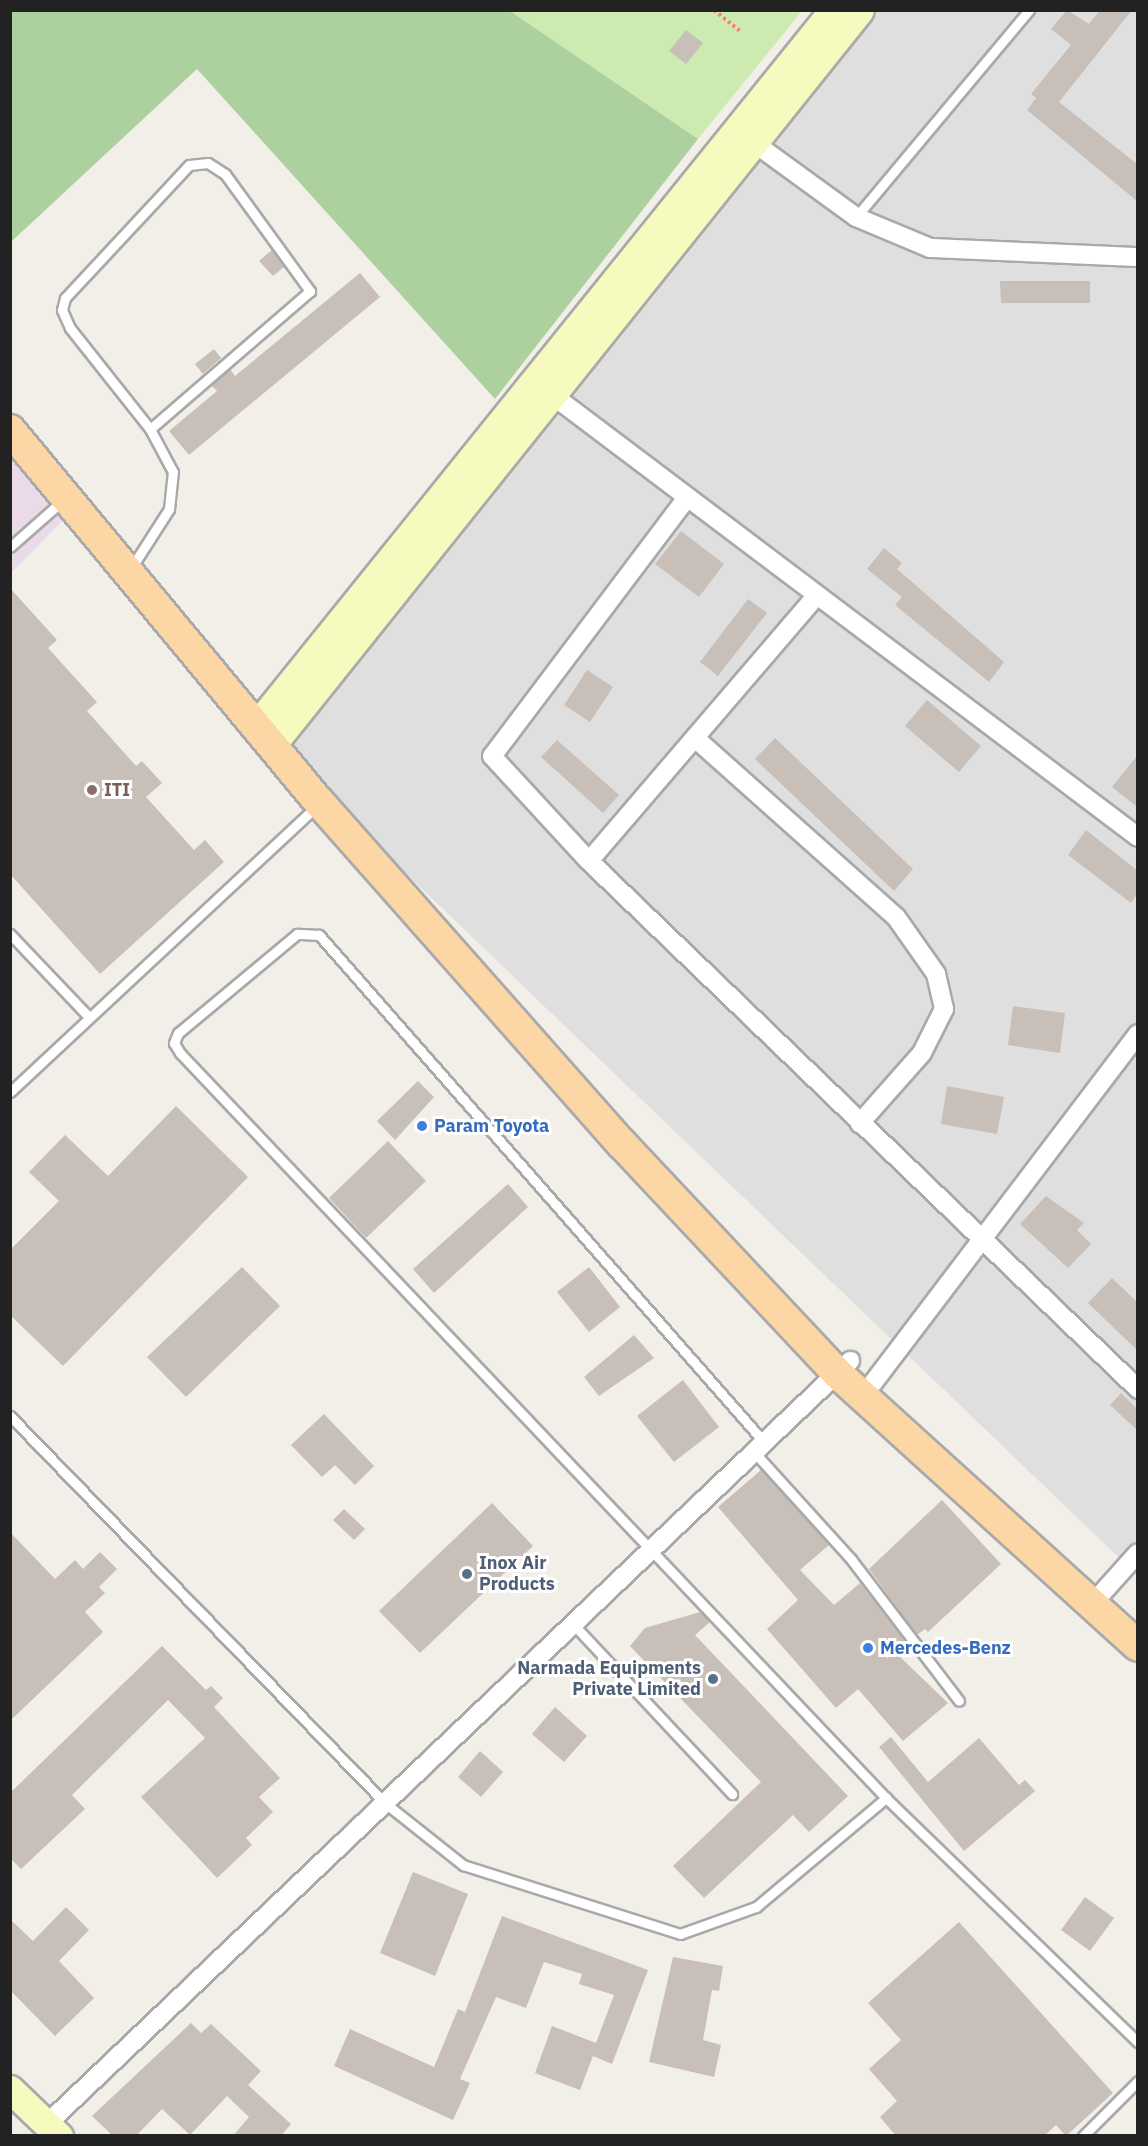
<!DOCTYPE html>
<style>
body{margin:0}
#map{position:relative;width:1148px;height:2146px;overflow:hidden;background:#f2efe9;font-family:"IBM Plex Sans",sans-serif}
div>[style]{position:absolute}
.residential>*{inset:0;background:#e0dfdf}
.industrial>*{inset:0;background:#ebdbe8}
.grass>*{inset:0;background:#cdebb0}
.forest>*{inset:0;background:#add19e}
.building>*{inset:0;background:#c7bfb8}
.path>*{height:4px;margin-top:-2px;transform-origin:0;background:repeating-linear-gradient(90deg,#fa8072 0 3px,transparent 0 6px)}
.roads{filter:drop-shadow(2px 0 #a9a9a9) drop-shadow(-2px 0 #a9a9a9) drop-shadow(0 2px #a9a9a9) drop-shadow(0 -2px #a9a9a9)}
.lane>*{height:9px;margin:-4.5px;padding:0 4.5px;transform-origin:4.5px;border-radius:4.5px;background:#fff}
.street>*{height:18px;margin:-9px;padding:0 9px;transform-origin:9px;border-radius:9px;background:#fff}
.secondary>*{height:27px;margin:-13.5px;padding:0 13.5px;transform-origin:13.5px;border-radius:13.5px;background:#f7fabf}
.primary>*{height:30px;margin:-15px;padding:0 15px;transform-origin:15px;border-radius:15px;background:#fcd6a4}
.dots>*{width:16px;height:16px;translate:-50% -50%;box-sizing:border-box;border:3px solid #fff;border-radius:50%}
span{translate:-50% -50%;white-space:nowrap;text-align:center;line-height:1.15;-webkit-text-stroke:6px #fff;paint-order:stroke}
.education-label{font-size:18px;color:#785e54;font-weight:700}
.left{translate:0 -50%;text-align:left}
.shop-label{font-size:18px;color:#366cbe;font-weight:700}
.service-label{font-size:18px;color:#4e5e75;font-weight:700}
.right{translate:-100% -50%;text-align:right}
.frame{position:absolute;inset:0;border:12px solid #222;pointer-events:none}
</style>
<div id="map">
<div class="residential">
<div style="clip-path:polygon(865px 11px,1137px 11px,1137px 1575px,272px 745px)"></div>
</div>
<div class="industrial">
<div style="clip-path:polygon(10px 435px,75px 508px,11px 573px,10px 573px)"></div>
</div>
<div class="grass">
<div style="clip-path:polygon(510px 11px,802px 11px,698px 139px)"></div>
</div>
<div class="forest">
<div style="clip-path:polygon(11px 10px,510px 11px,698px 139px,495px 399px,197px 69px,11px 242px)"></div>
</div>
<div class="building">
<div style="clip-path:polygon(1067px 10px,1089px 24px,1100px 10px,1132px 10px,1059px 102px,1137px 164px,1137px 201px,1027px 110px,1036px 98px,1031px 94px,1071px 45px,1051px 29px)"></div>
<div style="clip-path:polygon(686px 30px,703px 43px,686px 64px,669px 51px)"></div>
<div style="clip-path:polygon(272px 250px,284px 267px,273px 276px,259px 261px)"></div>
<div style="clip-path:polygon(360px 273px,380px 297px,189px 455px,169px 431px,217px 391px,211px 385px,230px 369px,235px 376px)"></div>
<div style="clip-path:polygon(1000px 281px,1090px 281px,1090px 303px,1001px 303px)"></div>
<div style="clip-path:polygon(214px 349px,221px 358px,203px 374px,195px 364px)"></div>
<div style="clip-path:polygon(681px 531px,724px 564px,699px 597px,655px 564px)"></div>
<div style="clip-path:polygon(884px 548px,902px 563px,897px 569px,1004px 662px,989px 682px,895px 605px,902px 597px,867px 569px)"></div>
<div style="clip-path:polygon(10px 588px,57px 640px,48px 648px,97px 702px,87px 711px,136px 766px,142px 761px,162px 783px,146px 797px,194px 850px,205px 840px,224px 862px,100px 974px,10px 874px)"></div>
<div style="clip-path:polygon(748px 599px,767px 613px,718px 676px,700px 662px)"></div>
<div style="clip-path:polygon(587px 670px,613px 687px,590px 722px,564px 705px)"></div>
<div style="clip-path:polygon(927px 700px,981px 746px,959px 772px,905px 726px)"></div>
<div style="clip-path:polygon(775px 738px,913px 869px,894px 891px,755px 759px)"></div>
<div style="clip-path:polygon(557px 740px,619px 795px,603px 813px,541px 757px)"></div>
<div style="clip-path:polygon(1137px 756px,1137px 807px,1112px 787px)"></div>
<div style="clip-path:polygon(1086px 830px,1137px 870px,1137px 894px,1131px 903px,1068px 855px)"></div>
<div style="clip-path:polygon(1013px 1006px,1065px 1013px,1060px 1053px,1008px 1045px)"></div>
<div style="clip-path:polygon(418px 1081px,434px 1097px,395px 1140px,377px 1121px)"></div>
<div style="clip-path:polygon(947px 1086px,1004px 1097px,997px 1134px,941px 1124px)"></div>
<div style="clip-path:polygon(176px 1106px,248px 1177px,63px 1366px,10px 1315px,10px 1250px,59px 1201px,29px 1172px,65px 1135px,108px 1176px)"></div>
<div style="clip-path:polygon(388px 1141px,426px 1181px,366px 1238px,329px 1198px)"></div>
<div style="clip-path:polygon(508px 1184px,528px 1207px,434px 1293px,413px 1269px)"></div>
<div style="clip-path:polygon(1046px 1196px,1084px 1223px,1077px 1230px,1091px 1244px,1068px 1268px,1020px 1224px)"></div>
<div style="clip-path:polygon(242px 1267px,280px 1306px,186px 1397px,147px 1357px)"></div>
<div style="clip-path:polygon(589px 1267px,620px 1307px,589px 1332px,557px 1292px)"></div>
<div style="clip-path:polygon(1112px 1278px,1137px 1302px,1137px 1350px,1088px 1303px)"></div>
<div style="clip-path:polygon(634px 1335px,654px 1358px,599px 1396px,584px 1377px)"></div>
<div style="clip-path:polygon(683px 1380px,719px 1427px,674px 1462px,637px 1416px)"></div>
<div style="clip-path:polygon(1121px 1393px,1137px 1409px,1137px 1430px,1110px 1405px)"></div>
<div style="clip-path:polygon(324px 1414px,374px 1466px,355px 1485px,335px 1465px,322px 1477px,291px 1445px)"></div>
<div style="clip-path:polygon(761px 1470px,829px 1545px,800px 1570px,834px 1605px,860px 1583px,907px 1644px,896px 1653px,948px 1703px,903px 1741px,858px 1689px,836px 1708px,767px 1629px,798px 1600px,718px 1507px)"></div>
<div style="clip-path:polygon(942px 1500px,1001px 1564px,928px 1632px,925px 1629px,917px 1635px,869px 1569px)"></div>
<div style="clip-path:polygon(492px 1503px,533px 1546px,420px 1653px,379px 1611px)"></div>
<div style="clip-path:polygon(344px 1509px,365px 1529px,354px 1540px,333px 1520px)"></div>
<div style="clip-path:polygon(10px 1532px,55px 1579px,75px 1560px,83px 1569px,100px 1552px,117px 1569px,99px 1587px,105px 1593px,85px 1612px,103px 1632px,10px 1721px)"></div>
<div style="clip-path:polygon(700px 1612px,710px 1622px,695px 1635px,848px 1796px,809px 1832px,793px 1815px,704px 1898px,673px 1866px,761px 1782px,630px 1646px,645px 1628px)"></div>
<div style="clip-path:polygon(162px 1646px,206px 1690px,211px 1686px,223px 1698px,214px 1707px,280px 1778px,259px 1797px,273px 1812px,246px 1838px,252px 1845px,217px 1878px,141px 1797px,205px 1738px,168px 1700px,72px 1795px,85px 1809px,21px 1869px,10px 1858px,10px 1793px)"></div>
<div style="clip-path:polygon(555px 1707px,587px 1736px,564px 1762px,532px 1734px)"></div>
<div style="clip-path:polygon(891px 1737px,928px 1782px,979px 1738px,1019px 1785px,1025px 1780px,1035px 1791px,964px 1851px,879px 1747px)"></div>
<div style="clip-path:polygon(480px 1751px,503px 1772px,481px 1797px,458px 1777px)"></div>
<div style="clip-path:polygon(413px 1872px,468px 1894px,435px 1976px,380px 1953px)"></div>
<div style="clip-path:polygon(1085px 1897px,1114px 1918px,1090px 1951px,1061px 1930px)"></div>
<div style="clip-path:polygon(66px 1907px,89px 1930px,59px 1961px,94px 1998px,55px 2036px,10px 1990px,10px 1919px,33px 1941px)"></div>
<div style="clip-path:polygon(502px 1916px,648px 1970px,612px 2064px,593px 2056px,580px 2090px,535px 2073px,552px 2026px,596px 2043px,614px 1995px,579px 1984px,582px 1974px,544px 1962px,526px 2008px,496px 1997px,460px 2079px,470px 2083px,453px 2120px,334px 2066px,350px 2029px,434px 2067px,458px 2009px,465px 2012px)"></div>
<div style="clip-path:polygon(959px 1922px,1113px 2093px,1066px 2136px,1056px 2125px,1044px 2136px,896px 2136px,880px 2117px,897px 2101px,869px 2069px,901px 2040px,868px 2003px)"></div>
<div style="clip-path:polygon(673px 1957px,723px 1966px,719px 1991px,712px 1990px,703px 2040px,721px 2045px,714px 2077px,649px 2062px)"></div>
<div style="clip-path:polygon(191px 2023px,201px 2033px,211px 2024px,261px 2071px,248px 2085px,291px 2124px,281px 2136px,233px 2136px,249px 2117px,227px 2096px,190px 2135px,162px 2109px,136px 2136px,113px 2136px,92px 2116px)"></div>
</div>
<div class="path">
<div style="left:714px;top:10px;width:33px;rotate:39deg"></div>
</div>
<div class="roads">
<div class="lane">
<div style="left:856px;top:217px;width:270px;rotate:-50.1deg"></div>
<div style="left:10px;top:547px;width:69px;rotate:-41.5deg"></div>
<div style="left:135px;top:562px;width:63px;rotate:-57.3deg"></div>
<div style="left:169px;top:509px;width:37px;rotate:-84deg"></div>
<div style="left:173px;top:472px;width:49px;rotate:-118.1deg"></div>
<div style="left:150px;top:429px;width:129px;rotate:-128.4deg"></div>
<div style="left:70px;top:328px;width:20px;rotate:-114deg"></div>
<div style="left:62px;top:310px;width:12px;rotate:-76deg"></div>
<div style="left:65px;top:298px;width:182px;rotate:-47deg"></div>
<div style="left:189px;top:165px;width:19px;rotate:-6deg"></div>
<div style="left:208px;top:163px;width:20px;rotate:33deg"></div>
<div style="left:225px;top:174px;width:145px;rotate:54deg"></div>
<div style="left:310px;top:291px;width:211px;rotate:139.2deg"></div>
<div style="left:10px;top:934px;width:115px;rotate:46.4deg"></div>
<div style="left:10px;top:1092px;width:421px;rotate:-43deg"></div>
<div style="left:10px;top:1416px;width:539px;rotate:45.9deg"></div>
<div style="left:385px;top:1803px;width:100px;rotate:38.5deg"></div>
<div style="left:463px;top:1865px;width:228px;rotate:17.6deg"></div>
<div style="left:680px;top:1934px;width:81px;rotate:-19.6deg"></div>
<div style="left:756px;top:1907px;width:170px;rotate:-40deg"></div>
<div style="left:764px;top:1442px;width:675px;rotate:-131.27deg"></div>
<div style="left:319px;top:935px;width:22px;rotate:-177deg"></div>
<div style="left:297px;top:934px;width:155px;rotate:140.2deg"></div>
<div style="left:178px;top:1033px;width:11px;rotate:112deg"></div>
<div style="left:174px;top:1043px;width:12px;rotate:59deg"></div>
<div style="left:180px;top:1053px;width:1026px;rotate:46.54deg"></div>
<div style="left:886px;top:1798px;width:351px;rotate:44.1deg"></div>
<div style="left:754px;top:1452px;width:144px;rotate:47.8deg"></div>
<div style="left:851px;top:1559px;width:178px;rotate:52.7deg"></div>
<div style="left:573px;top:1624px;width:233px;rotate:46.9deg"></div>
<div style="left:1083px;top:2136px;width:78px;rotate:-45deg"></div>
</div>
<div class="street">
<div style="left:746px;top:137px;width:136px;rotate:36deg"></div>
<div style="left:856px;top:217px;width:80px;rotate:22.7deg"></div>
<div style="left:930px;top:248px;width:208px;rotate:2.5deg"></div>
<div style="left:543px;top:388px;width:745px;rotate:37.04deg"></div>
<div style="left:686px;top:499px;width:322px;rotate:127deg"></div>
<div style="left:492px;top:756px;width:143px;rotate:47.3deg"></div>
<div style="left:589px;top:861px;width:762px;rotate:43.88deg"></div>
<div style="left:695px;top:738px;width:269px;rotate:41.7deg"></div>
<div style="left:896px;top:917px;width:70px;rotate:54.9deg"></div>
<div style="left:936px;top:974px;width:36px;rotate:77deg"></div>
<div style="left:944px;top:1009px;width:49px;rotate:116.6deg"></div>
<div style="left:922px;top:1053px;width:94px;rotate:131.5deg"></div>
<div style="left:589px;top:861px;width:348px;rotate:-49.4deg"></div>
<div style="left:873px;top:1383px;width:438px;rotate:-52.8deg"></div>
<div style="left:1103px;top:1592px;width:52px;rotate:-48.1deg"></div>
<div style="left:47px;top:2124px;width:1108px;rotate:-43.54deg"></div>
</div>
<div class="secondary">
<div style="left:255px;top:727px;width:921px;rotate:-51.13deg"></div>
<div style="left:272px;top:745px;width:941px;rotate:-51.34deg"></div>
<div style="left:10px;top:2089px;width:68px;rotate:43.8deg"></div>
</div>
<div class="primary">
<div style="left:10px;top:430px;width:485px;rotate:50.3deg"></div>
<div style="left:320px;top:803px;width:456px;rotate:48.5deg"></div>
<div style="left:622px;top:1144px;width:314px;rotate:46.8deg"></div>
<div style="left:837px;top:1373px;width:406px;rotate:42.2deg"></div>
</div>
</div>
<div class="dots">
<div style="left:92px;top:790px;background:#8d6e63"></div>
<div style="left:422px;top:1126px;background:#3f7fe0"></div>
<div style="left:467px;top:1574px;background:#5c6f8a"></div>
<div style="left:868px;top:1648px;background:#3f7fe0"></div>
<div style="left:713px;top:1679px;background:#5c6f8a"></div>
</div>
<div class="education-label">
<span class="left" style="left:104px;top:790px">ITI</span>
</div>
<div class="shop-label">
<span class="left" style="left:434px;top:1126px">Param Toyota</span>
<span class="left" style="left:880px;top:1648px">Mercedes-Benz</span>
</div>
<div class="service-label">
<span class="left" style="left:479px;top:1574px">Inox Air<br>Products</span>
<span class="right" style="left:701px;top:1679px">Narmada Equipments<br>Private Limited</span>
</div>
<div class="frame"></div>
</div>
